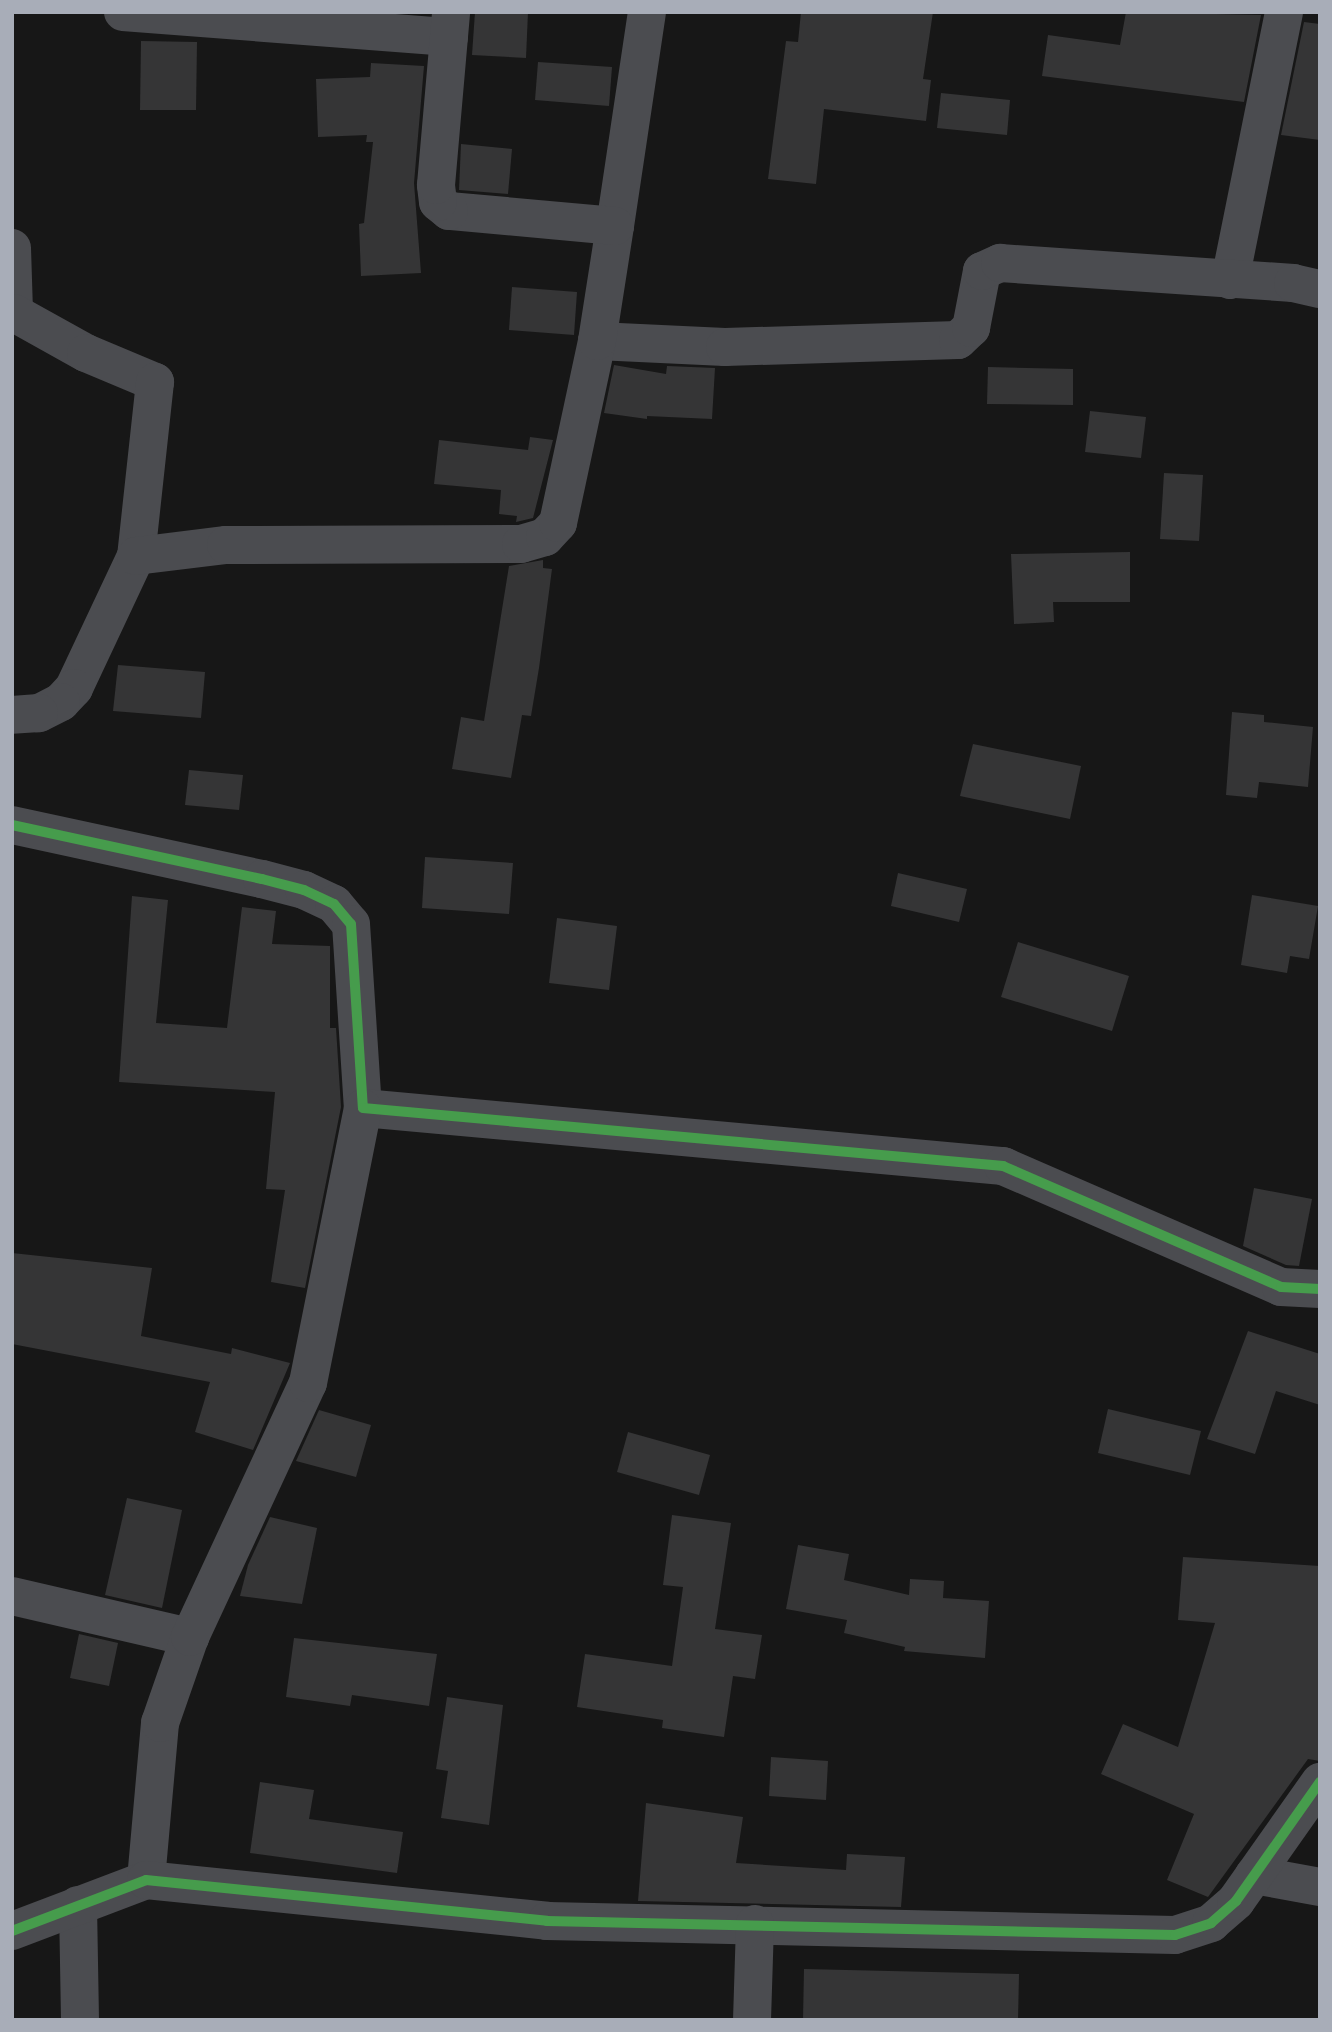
<!DOCTYPE html>
<style>
body{margin:0}
#map{position:relative;width:1332px;height:2032px;overflow:hidden;background:#171717;font-family:Signika,sans-serif}
div>[style]{position:absolute}
.building>*{inset:0;background:#353536}
.minor>*{height:38px;margin:-19px;padding:0 19px;transform-origin:19px;border-radius:19px;background:#4b4c50}
.cycleway>*{height:10px;margin:-5px;padding:0 5px;transform-origin:5px;border-radius:5px;background:#469c4c}
span{translate:-50% -50%;white-space:nowrap;text-align:center;line-height:1.15;-webkit-text-stroke:7px #111113;paint-order:stroke}
.frame{position:absolute;inset:0;border:14px solid #a8adb8;pointer-events:none}
</style>
<div id="map">
<div class="building">
<div style="clip-path:polygon(475px 12px,528px 12px,526px 58px,472px 55px)"></div>
<div style="clip-path:polygon(801px 12px,933px 12px,923px 79px,931px 80px,926px 121px,824px 109px,816px 184px,768px 179px,786px 41px,798px 42px)"></div>
<div style="clip-path:polygon(1126px 12px,1261px 15px,1244px 102px,1042px 76px,1048px 35px,1120px 45px)"></div>
<div style="clip-path:polygon(1304px 22px,1320px 24px,1320px 140px,1281px 135px)"></div>
<div style="clip-path:polygon(141px 41px,197px 42px,196px 110px,140px 110px)"></div>
<div style="clip-path:polygon(538px 62px,612px 67px,609px 106px,535px 100px)"></div>
<div style="clip-path:polygon(371px 63px,424px 66px,414px 183px,421px 273px,361px 276px,359px 224px,364px 223px,373px 142px,366px 142px,367px 135px,318px 137px,316px 79px,370px 77px)"></div>
<div style="clip-path:polygon(941px 93px,1010px 100px,1007px 135px,937px 128px)"></div>
<div style="clip-path:polygon(461px 144px,512px 149px,508px 194px,459px 190px)"></div>
<div style="clip-path:polygon(512px 287px,577px 292px,574px 335px,509px 330px)"></div>
<div style="clip-path:polygon(614px 365px,666px 374px,667px 366px,715px 368px,712px 419px,647px 416px,647px 419px,604px 413px)"></div>
<div style="clip-path:polygon(988px 367px,1073px 369px,1073px 405px,987px 404px)"></div>
<div style="clip-path:polygon(1090px 411px,1146px 417px,1141px 458px,1085px 452px)"></div>
<div style="clip-path:polygon(530px 437px,553px 440px,533px 518px,516px 522px,517px 516px,499px 514px,501px 490px,434px 484px,439px 440px,528px 450px)"></div>
<div style="clip-path:polygon(1164px 473px,1203px 475px,1199px 541px,1160px 539px)"></div>
<div style="clip-path:polygon(1130px 552px,1130px 602px,1053px 602px,1054px 622px,1014px 624px,1011px 554px)"></div>
<div style="clip-path:polygon(543px 560px,543px 568px,552px 569px,539px 668px,531px 716px,522px 715px,511px 778px,452px 769px,461px 717px,484px 721px,509px 566px)"></div>
<div style="clip-path:polygon(118px 665px,205px 672px,201px 718px,113px 711px)"></div>
<div style="clip-path:polygon(1232px 712px,1264px 715px,1264px 722px,1313px 727px,1308px 787px,1259px 782px,1257px 798px,1226px 795px)"></div>
<div style="clip-path:polygon(973px 744px,1081px 766px,1070px 819px,960px 796px)"></div>
<div style="clip-path:polygon(189px 770px,243px 775px,239px 810px,185px 805px)"></div>
<div style="clip-path:polygon(425px 857px,513px 863px,509px 914px,422px 908px)"></div>
<div style="clip-path:polygon(898px 873px,967px 889px,959px 922px,891px 906px)"></div>
<div style="clip-path:polygon(1252px 895px,1318px 906px,1309px 959px,1290px 956px,1287px 973px,1241px 965px)"></div>
<div style="clip-path:polygon(132px 896px,168px 900px,156px 1023px,227px 1028px,242px 907px,276px 911px,272px 944px,330px 946px,330px 1028px,336px 1028px,341px 1107px,305px 1288px,271px 1282px,285px 1190px,266px 1189px,275px 1092px,119px 1082px)"></div>
<div style="clip-path:polygon(557px 918px,617px 926px,609px 990px,549px 983px)"></div>
<div style="clip-path:polygon(1018px 942px,1129px 976px,1112px 1031px,1001px 997px)"></div>
<div style="clip-path:polygon(1254px 1188px,1312px 1199px,1299px 1266px,1286px 1265px,1243px 1246px)"></div>
<div style="clip-path:polygon(12px 1253px,152px 1268px,141px 1336px,231px 1354px,232px 1348px,290px 1363px,253px 1450px,195px 1432px,210px 1382px,12px 1344px)"></div>
<div style="clip-path:polygon(1248px 1331px,1320px 1354px,1320px 1405px,1276px 1391px,1255px 1454px,1207px 1439px)"></div>
<div style="clip-path:polygon(1108px 1409px,1201px 1431px,1190px 1475px,1098px 1453px)"></div>
<div style="clip-path:polygon(319px 1410px,371px 1425px,356px 1477px,296px 1461px)"></div>
<div style="clip-path:polygon(628px 1432px,710px 1455px,699px 1495px,617px 1472px)"></div>
<div style="clip-path:polygon(127px 1498px,182px 1510px,162px 1608px,105px 1595px)"></div>
<div style="clip-path:polygon(672px 1515px,731px 1523px,715px 1629px,762px 1635px,755px 1679px,733px 1676px,724px 1737px,662px 1728px,663px 1720px,577px 1707px,585px 1654px,672px 1666px,683px 1587px,663px 1585px)"></div>
<div style="clip-path:polygon(270px 1517px,317px 1528px,302px 1604px,240px 1596px,248px 1565px)"></div>
<div style="clip-path:polygon(798px 1545px,849px 1554px,844px 1580px,909px 1595px,910px 1579px,944px 1581px,943px 1598px,989px 1601px,985px 1658px,904px 1651px,905px 1647px,844px 1633px,847px 1620px,786px 1609px)"></div>
<div style="clip-path:polygon(1183px 1557px,1320px 1566px,1320px 1761px,1308px 1759px,1208px 1897px,1167px 1880px,1194px 1814px,1101px 1774px,1123px 1724px,1178px 1747px,1215px 1623px,1178px 1620px)"></div>
<div style="clip-path:polygon(79px 1634px,118px 1643px,109px 1686px,70px 1678px)"></div>
<div style="clip-path:polygon(294px 1638px,437px 1654px,429px 1706px,352px 1695px,350px 1706px,286px 1697px)"></div>
<div style="clip-path:polygon(447px 1697px,503px 1705px,489px 1825px,441px 1818px,448px 1771px,436px 1769px)"></div>
<div style="clip-path:polygon(771px 1757px,828px 1761px,826px 1800px,769px 1796px)"></div>
<div style="clip-path:polygon(260px 1782px,314px 1790px,309px 1819px,403px 1832px,397px 1873px,250px 1853px)"></div>
<div style="clip-path:polygon(646px 1803px,743px 1817px,736px 1863px,846px 1870px,847px 1854px,905px 1857px,901px 1907px,638px 1901px)"></div>
<div style="clip-path:polygon(804px 1969px,1019px 1974px,1018px 2020px,803px 2020px)"></div>
</div>
<div class="minor">
<div style="left:123px;top:12px;width:327px;rotate:4.4deg"></div>
<div style="left:615px;top:226px;width:216px;rotate:-81.5deg"></div>
<div style="left:12px;top:248px;width:65px;rotate:88.2deg"></div>
<div style="left:14px;top:313px;width:82px;rotate:29.1deg"></div>
<div style="left:86px;top:353px;width:75px;rotate:22.8deg"></div>
<div style="left:155px;top:382px;width:175px;rotate:96.2deg"></div>
<div style="left:136px;top:556px;width:146px;rotate:115.2deg"></div>
<div style="left:74px;top:688px;width:19px;rotate:133deg"></div>
<div style="left:61px;top:702px;width:25px;rotate:153deg"></div>
<div style="left:39px;top:713px;width:27px;rotate:176deg"></div>
<div style="left:1230px;top:280px;width:273px;rotate:-78.6deg"></div>
<div style="left:597px;top:341px;width:128px;rotate:2.7deg"></div>
<div style="left:725px;top:347px;width:233px;rotate:-1.7deg"></div>
<div style="left:958px;top:340px;width:18px;rotate:-43deg"></div>
<div style="left:971px;top:328px;width:58px;rotate:-79.1deg"></div>
<div style="left:982px;top:271px;width:20px;rotate:-24deg"></div>
<div style="left:1000px;top:263px;width:294px;rotate:3.9deg"></div>
<div style="left:1293px;top:283px;width:28px;rotate:13deg"></div>
<div style="left:136px;top:556px;width:91px;rotate:-7deg"></div>
<div style="left:226px;top:545px;width:295px;rotate:-0.2deg"></div>
<div style="left:521px;top:544px;width:25px;rotate:-16deg"></div>
<div style="left:545px;top:537px;width:19px;rotate:-47deg"></div>
<div style="left:558px;top:523px;width:186px;rotate:-77.9deg"></div>
<div style="left:597px;top:341px;width:116px;rotate:-81.1deg"></div>
<div style="left:615px;top:226px;width:167px;rotate:-174.8deg"></div>
<div style="left:449px;top:211px;width:14px;rotate:-141deg"></div>
<div style="left:438px;top:202px;width:17px;rotate:-97deg"></div>
<div style="left:436px;top:185px;width:174px;rotate:-85deg"></div>
<div style="left:12px;top:825px;width:256px;rotate:12.2deg"></div>
<div style="left:262px;top:879px;width:43px;rotate:14.7deg"></div>
<div style="left:304px;top:890px;width:33px;rotate:25deg"></div>
<div style="left:334px;top:904px;width:26px;rotate:50deg"></div>
<div style="left:351px;top:924px;width:184px;rotate:86.3deg"></div>
<div style="left:363px;top:1108px;width:643px;rotate:5.18deg"></div>
<div style="left:1003px;top:1166px;width:303px;rotate:23.5deg"></div>
<div style="left:1281px;top:1287px;width:39px;rotate:3deg"></div>
<div style="left:12px;top:1596px;width:183px;rotate:13deg"></div>
<div style="left:1254px;top:1875px;width:67px;rotate:10.3deg"></div>
<div style="left:146px;top:1880px;width:158px;rotate:-84.9deg"></div>
<div style="left:160px;top:1723px;width:91px;rotate:-70.8deg"></div>
<div style="left:190px;top:1637px;width:280px;rotate:-65.1deg"></div>
<div style="left:308px;top:1383px;width:280px;rotate:-78.7deg"></div>
<div style="left:78px;top:1905px;width:115px;rotate:89deg"></div>
<div style="left:12px;top:1931px;width:143px;rotate:-20.8deg"></div>
<div style="left:146px;top:1880px;width:403px;rotate:5.8deg"></div>
<div style="left:547px;top:1921px;width:628px;rotate:1.28deg"></div>
<div style="left:1175px;top:1935px;width:38px;rotate:-18deg"></div>
<div style="left:1211px;top:1923px;width:33px;rotate:-41deg"></div>
<div style="left:1236px;top:1901px;width:146px;rotate:-54.8deg"></div>
<div style="left:752px;top:2020px;width:96px;rotate:-88.2deg"></div>
</div>
<div class="cycleway">
<div style="left:12px;top:825px;width:256px;rotate:12.2deg"></div>
<div style="left:262px;top:879px;width:43px;rotate:14.7deg"></div>
<div style="left:304px;top:890px;width:33px;rotate:25deg"></div>
<div style="left:334px;top:904px;width:26px;rotate:50deg"></div>
<div style="left:351px;top:924px;width:184px;rotate:86.3deg"></div>
<div style="left:363px;top:1108px;width:643px;rotate:5.18deg"></div>
<div style="left:1003px;top:1166px;width:303px;rotate:23.5deg"></div>
<div style="left:1281px;top:1287px;width:39px;rotate:3deg"></div>
<div style="left:12px;top:1931px;width:143px;rotate:-20.8deg"></div>
<div style="left:146px;top:1880px;width:403px;rotate:5.8deg"></div>
<div style="left:547px;top:1921px;width:628px;rotate:1.28deg"></div>
<div style="left:1175px;top:1935px;width:38px;rotate:-18deg"></div>
<div style="left:1211px;top:1923px;width:33px;rotate:-41deg"></div>
<div style="left:1236px;top:1901px;width:146px;rotate:-54.8deg"></div>
</div>
<div class="frame"></div>
</div>
